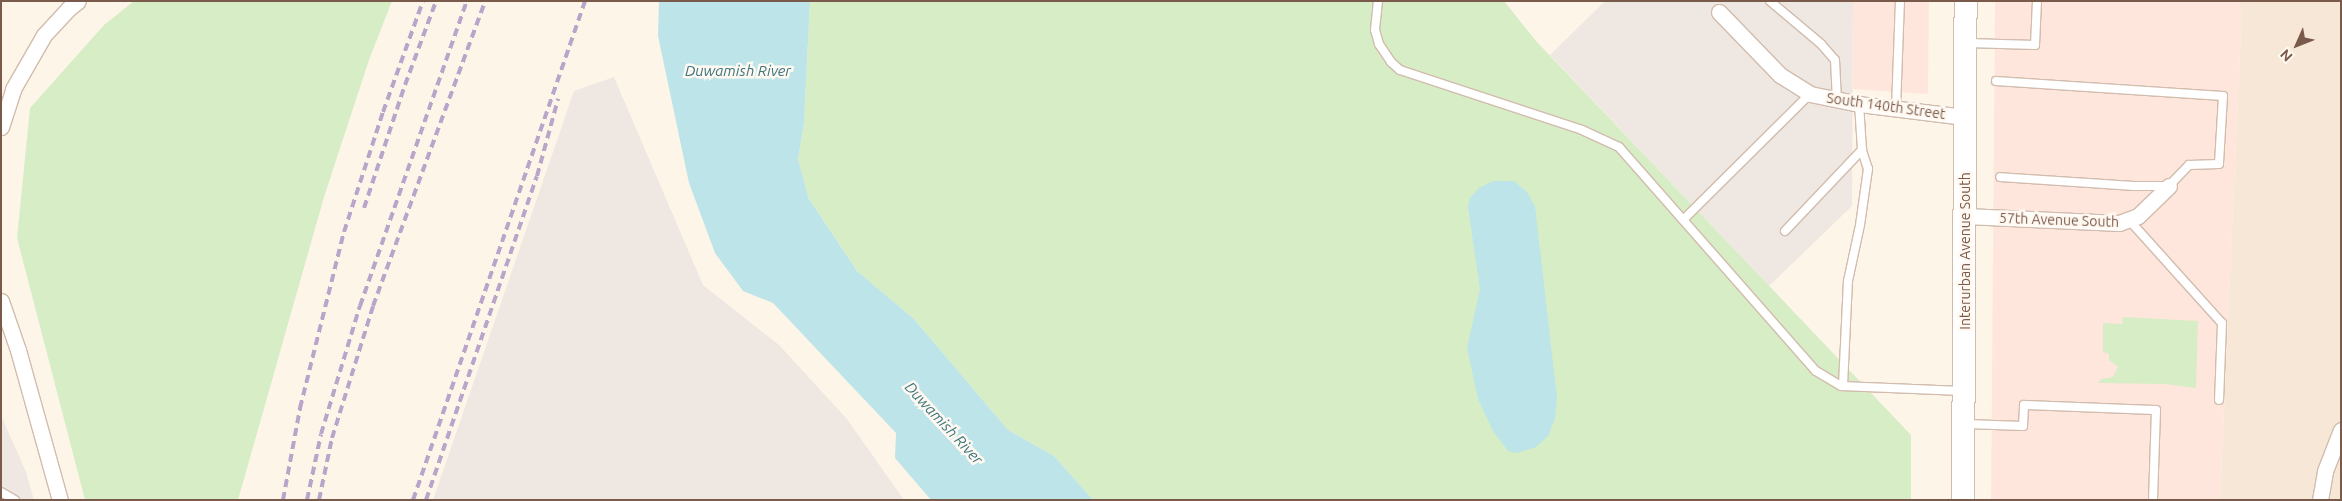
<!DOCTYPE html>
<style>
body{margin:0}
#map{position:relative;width:2342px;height:501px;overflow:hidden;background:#fef5e9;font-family:Ubuntu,sans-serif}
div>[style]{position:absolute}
.residential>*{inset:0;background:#f6e7d7}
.commercial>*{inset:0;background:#fee6dd}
.industrial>*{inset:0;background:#efe8e2}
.green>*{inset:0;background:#d7edc6}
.water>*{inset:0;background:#bce4e9}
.roads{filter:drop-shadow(1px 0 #d1bcad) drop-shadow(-1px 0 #d1bcad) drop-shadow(0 1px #d1bcad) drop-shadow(0 -1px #d1bcad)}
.lane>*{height:8px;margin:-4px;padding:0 4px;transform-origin:4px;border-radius:4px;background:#fff}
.street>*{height:15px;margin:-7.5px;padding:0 7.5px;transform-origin:7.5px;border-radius:7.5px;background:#fff}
.secondary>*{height:22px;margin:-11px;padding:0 11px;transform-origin:11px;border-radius:11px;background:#fff}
.rail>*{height:4px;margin-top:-2px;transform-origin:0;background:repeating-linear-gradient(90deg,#b8a5c9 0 8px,transparent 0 13px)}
span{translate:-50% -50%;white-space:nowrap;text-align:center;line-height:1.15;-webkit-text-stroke:5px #fff9f1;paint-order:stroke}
.street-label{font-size:14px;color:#7a5a4a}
.water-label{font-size:15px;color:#3c7680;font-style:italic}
.frame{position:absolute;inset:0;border:2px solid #7a5a4a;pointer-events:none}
.north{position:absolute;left:2272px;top:20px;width:50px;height:50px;-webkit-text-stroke:4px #fff9f1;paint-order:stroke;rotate:226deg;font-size:14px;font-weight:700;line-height:20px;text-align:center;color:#7a5a4a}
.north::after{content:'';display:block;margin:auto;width:18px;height:22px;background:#7a5a4a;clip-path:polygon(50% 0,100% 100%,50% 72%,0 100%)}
</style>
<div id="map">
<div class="residential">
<div style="clip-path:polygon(2238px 1px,2341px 1px,2341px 500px,2220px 500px,2242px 8px)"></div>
</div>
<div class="commercial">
<div style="clip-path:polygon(1853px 1px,1929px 1px,1928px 94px,1853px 89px)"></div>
<div style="clip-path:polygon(1995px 1px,2238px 1px,2242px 7px,2220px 500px,1991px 500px)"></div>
</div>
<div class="industrial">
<div style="clip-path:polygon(1605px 1px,1853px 1px,1852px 206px,1769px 286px,1550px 55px)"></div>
<div style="clip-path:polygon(614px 77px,703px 285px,779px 345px,847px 419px,904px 500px,433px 500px,574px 91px)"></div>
<div style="clip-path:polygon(1px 415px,26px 472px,34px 500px,1px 500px)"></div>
</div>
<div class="green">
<div style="clip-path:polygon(134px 1px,392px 1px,369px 60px,324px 197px,238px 500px,85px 500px,17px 238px,30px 108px,104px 25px)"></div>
<div style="clip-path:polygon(810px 1px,1504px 1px,1536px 41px,1911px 435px,1911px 500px,1093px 500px,1054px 456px,1008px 430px,914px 319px,857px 271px,809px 199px,798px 159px,804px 123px)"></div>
<div style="clip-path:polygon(2123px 317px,2198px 321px,2196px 388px,2164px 384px,2098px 383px,2101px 379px,2113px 377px,2118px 367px,2109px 360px,2109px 354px,2103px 352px,2103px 323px,2122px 324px)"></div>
</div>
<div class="water">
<div style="clip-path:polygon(659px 1px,810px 1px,804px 123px,798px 159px,809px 199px,857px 271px,914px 319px,1008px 430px,1054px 456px,1093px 500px,931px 500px,895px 458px,896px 433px,773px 303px,743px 291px,715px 253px,689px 183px,658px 36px)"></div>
<div style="clip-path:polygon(1493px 181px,1514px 181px,1527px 192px,1535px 206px,1557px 398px,1555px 419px,1548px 436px,1536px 447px,1517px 453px,1508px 451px,1493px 431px,1478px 399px,1467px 348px,1480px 289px,1468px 207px,1470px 198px,1479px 188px)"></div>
</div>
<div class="roads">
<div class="lane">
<div style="left:1378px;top:1px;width:29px;rotate:96deg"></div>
<div style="left:1375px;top:30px;width:15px;rotate:74deg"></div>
<div style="left:1379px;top:44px;width:22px;rotate:56deg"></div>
<div style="left:1391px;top:62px;width:12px;rotate:42deg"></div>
<div style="left:1400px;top:70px;width:192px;rotate:18.2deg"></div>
<div style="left:1582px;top:130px;width:41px;rotate:24.7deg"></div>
<div style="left:1619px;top:147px;width:298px;rotate:48.7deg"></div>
<div style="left:1816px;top:371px;width:29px;rotate:31deg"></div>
<div style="left:1841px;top:386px;width:121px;rotate:2.4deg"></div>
<div style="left:1770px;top:1px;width:67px;rotate:40.1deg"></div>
<div style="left:1821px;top:44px;width:21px;rotate:49deg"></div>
<div style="left:1835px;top:60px;width:41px;rotate:87.2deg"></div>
<div style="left:1968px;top:43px;width:67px;rotate:1.7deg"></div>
<div style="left:2035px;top:45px;width:44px;rotate:-87.4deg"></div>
<div style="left:1996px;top:81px;width:227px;rotate:3.8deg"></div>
<div style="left:2223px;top:96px;width:68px;rotate:93.4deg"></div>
<div style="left:2219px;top:164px;width:30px;rotate:178deg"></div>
<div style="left:2189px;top:165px;width:29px;rotate:134deg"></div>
<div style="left:2169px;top:186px;width:35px;rotate:180deg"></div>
<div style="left:2134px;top:186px;width:134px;rotate:-176.2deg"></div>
<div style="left:1896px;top:109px;width:108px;rotate:-87.9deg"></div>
<div style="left:1683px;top:220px;width:179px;rotate:-44.8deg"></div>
<div style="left:2130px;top:221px;width:137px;rotate:48deg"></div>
<div style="left:2222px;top:323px;width:77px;rotate:92.2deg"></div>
<div style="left:1785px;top:231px;width:112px;rotate:-46.5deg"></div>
<div style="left:1862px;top:150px;width:46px;rotate:-93.7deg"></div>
<div style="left:1843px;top:386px;width:105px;rotate:-87.3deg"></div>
<div style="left:1848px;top:281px;width:57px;rotate:-77.9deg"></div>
<div style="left:1860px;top:225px;width:57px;rotate:-81.9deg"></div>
<div style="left:1868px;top:169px;width:20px;rotate:-108deg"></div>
<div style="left:1966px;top:424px;width:57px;rotate:2deg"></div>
<div style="left:2023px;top:426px;width:21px;rotate:-87deg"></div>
<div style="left:2024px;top:405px;width:132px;rotate:2.2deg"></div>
<div style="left:2156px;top:410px;width:90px;rotate:91.9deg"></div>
<div style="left:1px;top:492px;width:16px;rotate:30deg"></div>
</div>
<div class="street">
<div style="left:1719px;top:12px;width:88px;rotate:45.9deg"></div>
<div style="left:1780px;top:75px;width:36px;rotate:32deg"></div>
<div style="left:1810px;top:94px;width:50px;rotate:11.5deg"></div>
<div style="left:1859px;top:104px;width:107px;rotate:7deg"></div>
<div style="left:1px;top:127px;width:40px;rotate:-72deg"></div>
<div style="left:13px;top:89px;width:62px;rotate:-60.1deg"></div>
<div style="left:44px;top:35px;width:37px;rotate:-47deg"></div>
<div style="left:69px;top:8px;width:11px;rotate:-38deg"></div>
<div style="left:1965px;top:216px;width:154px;rotate:2.6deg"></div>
<div style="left:2119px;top:223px;width:20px;rotate:-20deg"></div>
<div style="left:2138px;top:216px;width:43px;rotate:-44.1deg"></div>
<div style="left:1px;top:301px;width:52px;rotate:70.9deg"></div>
<div style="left:18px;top:350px;width:156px;rotate:74.4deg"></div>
<div style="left:2320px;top:500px;width:29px;rotate:-80deg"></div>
<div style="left:2325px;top:471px;width:44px;rotate:-68.7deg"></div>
</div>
<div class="secondary">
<div style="left:1963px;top:500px;width:499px;rotate:-89.7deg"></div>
</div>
</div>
<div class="rail">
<div style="left:364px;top:208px;width:130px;rotate:-71.6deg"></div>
<div style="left:405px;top:85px;width:90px;rotate:-69.7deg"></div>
<div style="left:283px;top:500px;width:94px;rotate:-79.5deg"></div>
<div style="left:300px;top:408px;width:181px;rotate:-76deg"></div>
<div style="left:344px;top:232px;width:126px;rotate:-72deg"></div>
<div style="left:383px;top:112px;width:118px;rotate:-70.2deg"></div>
<div style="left:307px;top:500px;width:67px;rotate:-78deg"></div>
<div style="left:321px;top:434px;width:134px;rotate:-73.1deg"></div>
<div style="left:360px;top:306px;width:323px;rotate:-70.7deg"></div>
<div style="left:319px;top:500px;width:63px;rotate:-78.2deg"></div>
<div style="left:332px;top:438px;width:138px;rotate:-72.7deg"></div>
<div style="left:373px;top:306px;width:325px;rotate:-69.8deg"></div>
<div style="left:413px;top:500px;width:528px;rotate:-70.98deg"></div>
<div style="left:426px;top:500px;width:342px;rotate:-71.1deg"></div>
<div style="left:537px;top:176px;width:80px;rotate:-74.7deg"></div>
</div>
<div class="street-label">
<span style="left:1886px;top:106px;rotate:8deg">South 140th Street</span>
<span style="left:2059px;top:220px;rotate:2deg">57th Avenue South</span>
<span style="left:1965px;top:251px;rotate:-90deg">Interurban Avenue South</span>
</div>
<div class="water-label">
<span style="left:738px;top:71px">Duwamish River</span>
<span style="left:944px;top:423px;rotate:47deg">Duwamish River</span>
</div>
<div class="frame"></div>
<div class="north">N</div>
</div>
